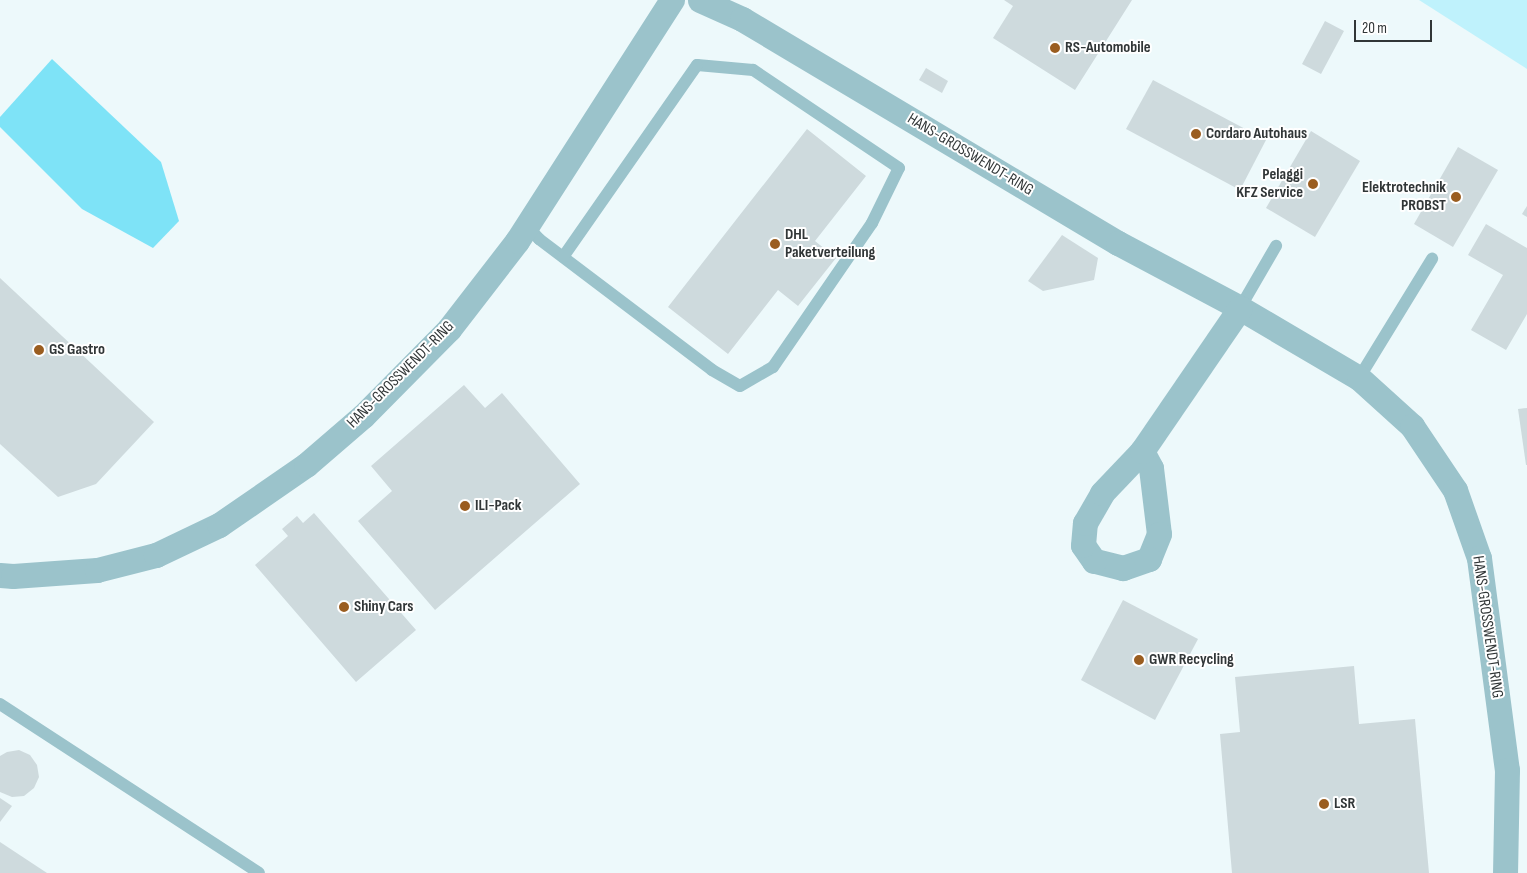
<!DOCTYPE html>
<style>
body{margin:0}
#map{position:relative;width:1527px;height:873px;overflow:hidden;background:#edf9fb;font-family:"Sofia Sans Condensed",sans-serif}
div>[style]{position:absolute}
.green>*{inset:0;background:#bff2fc}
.water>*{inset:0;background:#7ee3f7}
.building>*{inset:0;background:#cedadd}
.lane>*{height:12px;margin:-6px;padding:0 6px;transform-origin:6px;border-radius:6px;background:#9bc3cb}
.street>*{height:25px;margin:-12.5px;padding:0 12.5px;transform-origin:12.5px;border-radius:12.5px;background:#9bc3cb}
.dots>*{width:14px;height:14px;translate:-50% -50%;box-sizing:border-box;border:2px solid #fff;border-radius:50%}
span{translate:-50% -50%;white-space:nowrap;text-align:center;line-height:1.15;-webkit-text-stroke:4px #fff;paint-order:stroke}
.poi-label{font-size:16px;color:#313637;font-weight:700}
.left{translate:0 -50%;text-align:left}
.right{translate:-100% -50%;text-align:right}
.street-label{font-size:16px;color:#313637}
.scale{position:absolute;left:1354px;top:20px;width:78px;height:22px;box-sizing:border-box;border:2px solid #313637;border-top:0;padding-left:6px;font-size:15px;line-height:18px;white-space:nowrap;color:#313637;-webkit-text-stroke:4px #fff;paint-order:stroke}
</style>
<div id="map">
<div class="green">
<div style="clip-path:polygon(1419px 0,1527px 0,1527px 69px)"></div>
</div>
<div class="water">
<div style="clip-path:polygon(52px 59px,161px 162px,179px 221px,153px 248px,82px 209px,0 127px,0 117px)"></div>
</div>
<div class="building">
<div style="clip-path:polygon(1004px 0,1132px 0,1075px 90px,993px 38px,1013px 6px)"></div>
<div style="clip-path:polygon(1325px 21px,1344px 31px,1321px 74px,1302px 64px)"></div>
<div style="clip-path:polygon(926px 68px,948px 81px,942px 93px,919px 80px)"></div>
<div style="clip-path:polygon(1153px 80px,1266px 140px,1240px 190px,1126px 129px)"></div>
<div style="clip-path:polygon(807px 129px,866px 176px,815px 241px,836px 258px,798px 306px,778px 290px,728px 354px,668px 307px)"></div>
<div style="clip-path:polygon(1311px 131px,1360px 161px,1315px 237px,1266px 208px)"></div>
<div style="clip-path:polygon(1458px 147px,1498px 170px,1453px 247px,1414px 224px)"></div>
<div style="clip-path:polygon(1527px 206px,1527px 217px,1522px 214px)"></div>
<div style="clip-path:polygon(1486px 224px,1527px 248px,1527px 314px,1506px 350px,1471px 330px,1503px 275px,1468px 255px)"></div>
<div style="clip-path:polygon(1062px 235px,1098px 258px,1094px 280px,1043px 291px,1028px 281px)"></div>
<div style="clip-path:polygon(0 278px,154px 422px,96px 484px,58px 497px,0 444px)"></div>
<div style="clip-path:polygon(464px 385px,485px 408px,502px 393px,580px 484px,435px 610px,358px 521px,392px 491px,371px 466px)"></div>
<div style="clip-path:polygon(1527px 408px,1527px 465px,1526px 465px,1518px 409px)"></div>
<div style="clip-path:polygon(314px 513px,416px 630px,356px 682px,255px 565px,288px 536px,282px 529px,297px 516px,303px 523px)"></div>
<div style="clip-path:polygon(1123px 600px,1198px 639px,1155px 720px,1081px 680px)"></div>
<div style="clip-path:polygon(1354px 666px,1359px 724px,1415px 719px,1429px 873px,1232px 873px,1220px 734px,1240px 732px,1235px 677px)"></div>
<div style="clip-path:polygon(19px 750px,30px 755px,37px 765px,39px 777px,34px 788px,24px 796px,12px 797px,0 792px,0 756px,7px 752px)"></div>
<div style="clip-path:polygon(0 798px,12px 806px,0 822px)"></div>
<div style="clip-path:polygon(0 842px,47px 873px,0 873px)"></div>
</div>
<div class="lane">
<div style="left:527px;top:226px;width:18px;rotate:47deg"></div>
<div style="left:539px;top:239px;width:217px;rotate:37.1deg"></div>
<div style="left:712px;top:370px;width:32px;rotate:30deg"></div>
<div style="left:740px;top:386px;width:38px;rotate:-30deg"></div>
<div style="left:773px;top:367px;width:175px;rotate:-55.5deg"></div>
<div style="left:872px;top:223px;width:61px;rotate:-63.9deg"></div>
<div style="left:899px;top:168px;width:176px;rotate:-146.1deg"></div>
<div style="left:753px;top:70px;width:56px;rotate:-174.9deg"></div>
<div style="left:697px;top:65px;width:234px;rotate:124.9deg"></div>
<div style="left:1240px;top:308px;width:72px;rotate:-59.9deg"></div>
<div style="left:1359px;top:378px;width:140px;rotate:-58.5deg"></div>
<div style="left:0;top:704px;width:309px;rotate:33.1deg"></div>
</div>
<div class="street">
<div style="left:700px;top:0;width:46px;rotate:24.3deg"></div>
<div style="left:742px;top:19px;width:438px;rotate:30.8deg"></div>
<div style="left:1118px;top:243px;width:138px;rotate:28deg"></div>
<div style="left:1240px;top:308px;width:138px;rotate:30.5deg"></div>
<div style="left:1359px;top:378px;width:72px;rotate:42.2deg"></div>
<div style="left:1412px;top:426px;width:77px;rotate:56.1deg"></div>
<div style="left:1455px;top:490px;width:72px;rotate:70.6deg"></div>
<div style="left:1479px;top:558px;width:214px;rotate:82.5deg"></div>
<div style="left:1507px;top:770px;width:103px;rotate:91.1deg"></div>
<div style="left:1142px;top:451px;width:19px;rotate:62deg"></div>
<div style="left:1151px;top:468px;width:66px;rotate:83.1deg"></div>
<div style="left:1159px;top:534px;width:27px;rotate:112deg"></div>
<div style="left:1149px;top:559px;width:28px;rotate:161deg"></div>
<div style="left:1123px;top:568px;width:30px;rotate:-166deg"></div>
<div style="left:1094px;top:561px;width:19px;rotate:-125deg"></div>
<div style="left:1083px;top:545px;width:22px;rotate:-85deg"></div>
<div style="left:1085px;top:523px;width:34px;rotate:-60deg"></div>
<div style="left:1102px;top:493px;width:58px;rotate:-46.4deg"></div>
<div style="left:1142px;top:451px;width:173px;rotate:-55.6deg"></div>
<div style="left:0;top:575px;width:13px;rotate:4deg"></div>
<div style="left:13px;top:576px;width:84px;rotate:-4.1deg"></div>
<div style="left:97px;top:570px;width:61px;rotate:-14.3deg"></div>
<div style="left:156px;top:555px;width:70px;rotate:-25.5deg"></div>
<div style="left:219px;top:525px;width:106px;rotate:-34.6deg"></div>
<div style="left:306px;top:465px;width:75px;rotate:-40.7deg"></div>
<div style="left:363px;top:416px;width:122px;rotate:-45.3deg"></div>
<div style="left:449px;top:329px;width:111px;rotate:-52.3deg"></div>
<div style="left:517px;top:241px;width:287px;rotate:-57.3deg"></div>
</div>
<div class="dots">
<div style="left:1055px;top:48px;background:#9a5d20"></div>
<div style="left:1196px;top:134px;background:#9a5d20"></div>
<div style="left:1313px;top:184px;background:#9a5d20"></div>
<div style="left:1456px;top:197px;background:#9a5d20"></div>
<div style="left:775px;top:244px;background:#9a5d20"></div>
<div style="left:39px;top:350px;background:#9a5d20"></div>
<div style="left:465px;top:506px;background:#9a5d20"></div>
<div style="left:344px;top:607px;background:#9a5d20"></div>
<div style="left:1139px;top:660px;background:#9a5d20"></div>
<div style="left:1324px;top:804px;background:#9a5d20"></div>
</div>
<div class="poi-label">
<span class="left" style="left:1065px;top:48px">RS-Automobile</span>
<span class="left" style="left:1206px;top:134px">Cordaro Autohaus</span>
<span class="right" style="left:1303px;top:184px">Pelaggi<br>KFZ Service</span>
<span class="right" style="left:1446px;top:197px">Elektrotechnik<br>PROBST</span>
<span class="left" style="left:785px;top:244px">DHL<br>Paketverteilung</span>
<span class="left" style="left:49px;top:350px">GS Gastro</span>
<span class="left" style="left:475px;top:506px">ILI-Pack</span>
<span class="left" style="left:354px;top:607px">Shiny Cars</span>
<span class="left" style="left:1149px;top:660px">GWR Recycling</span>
<span class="left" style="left:1334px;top:804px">LSR</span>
</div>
<div class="street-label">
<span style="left:970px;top:155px;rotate:31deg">HANS-GROSSWENDT-RING</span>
<span style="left:401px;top:375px;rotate:-45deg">HANS-GROSSWENDT-RING</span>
<span style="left:1487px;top:627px;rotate:82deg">HANS-GROSSWENDT-RING</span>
</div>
<div class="scale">20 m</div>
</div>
